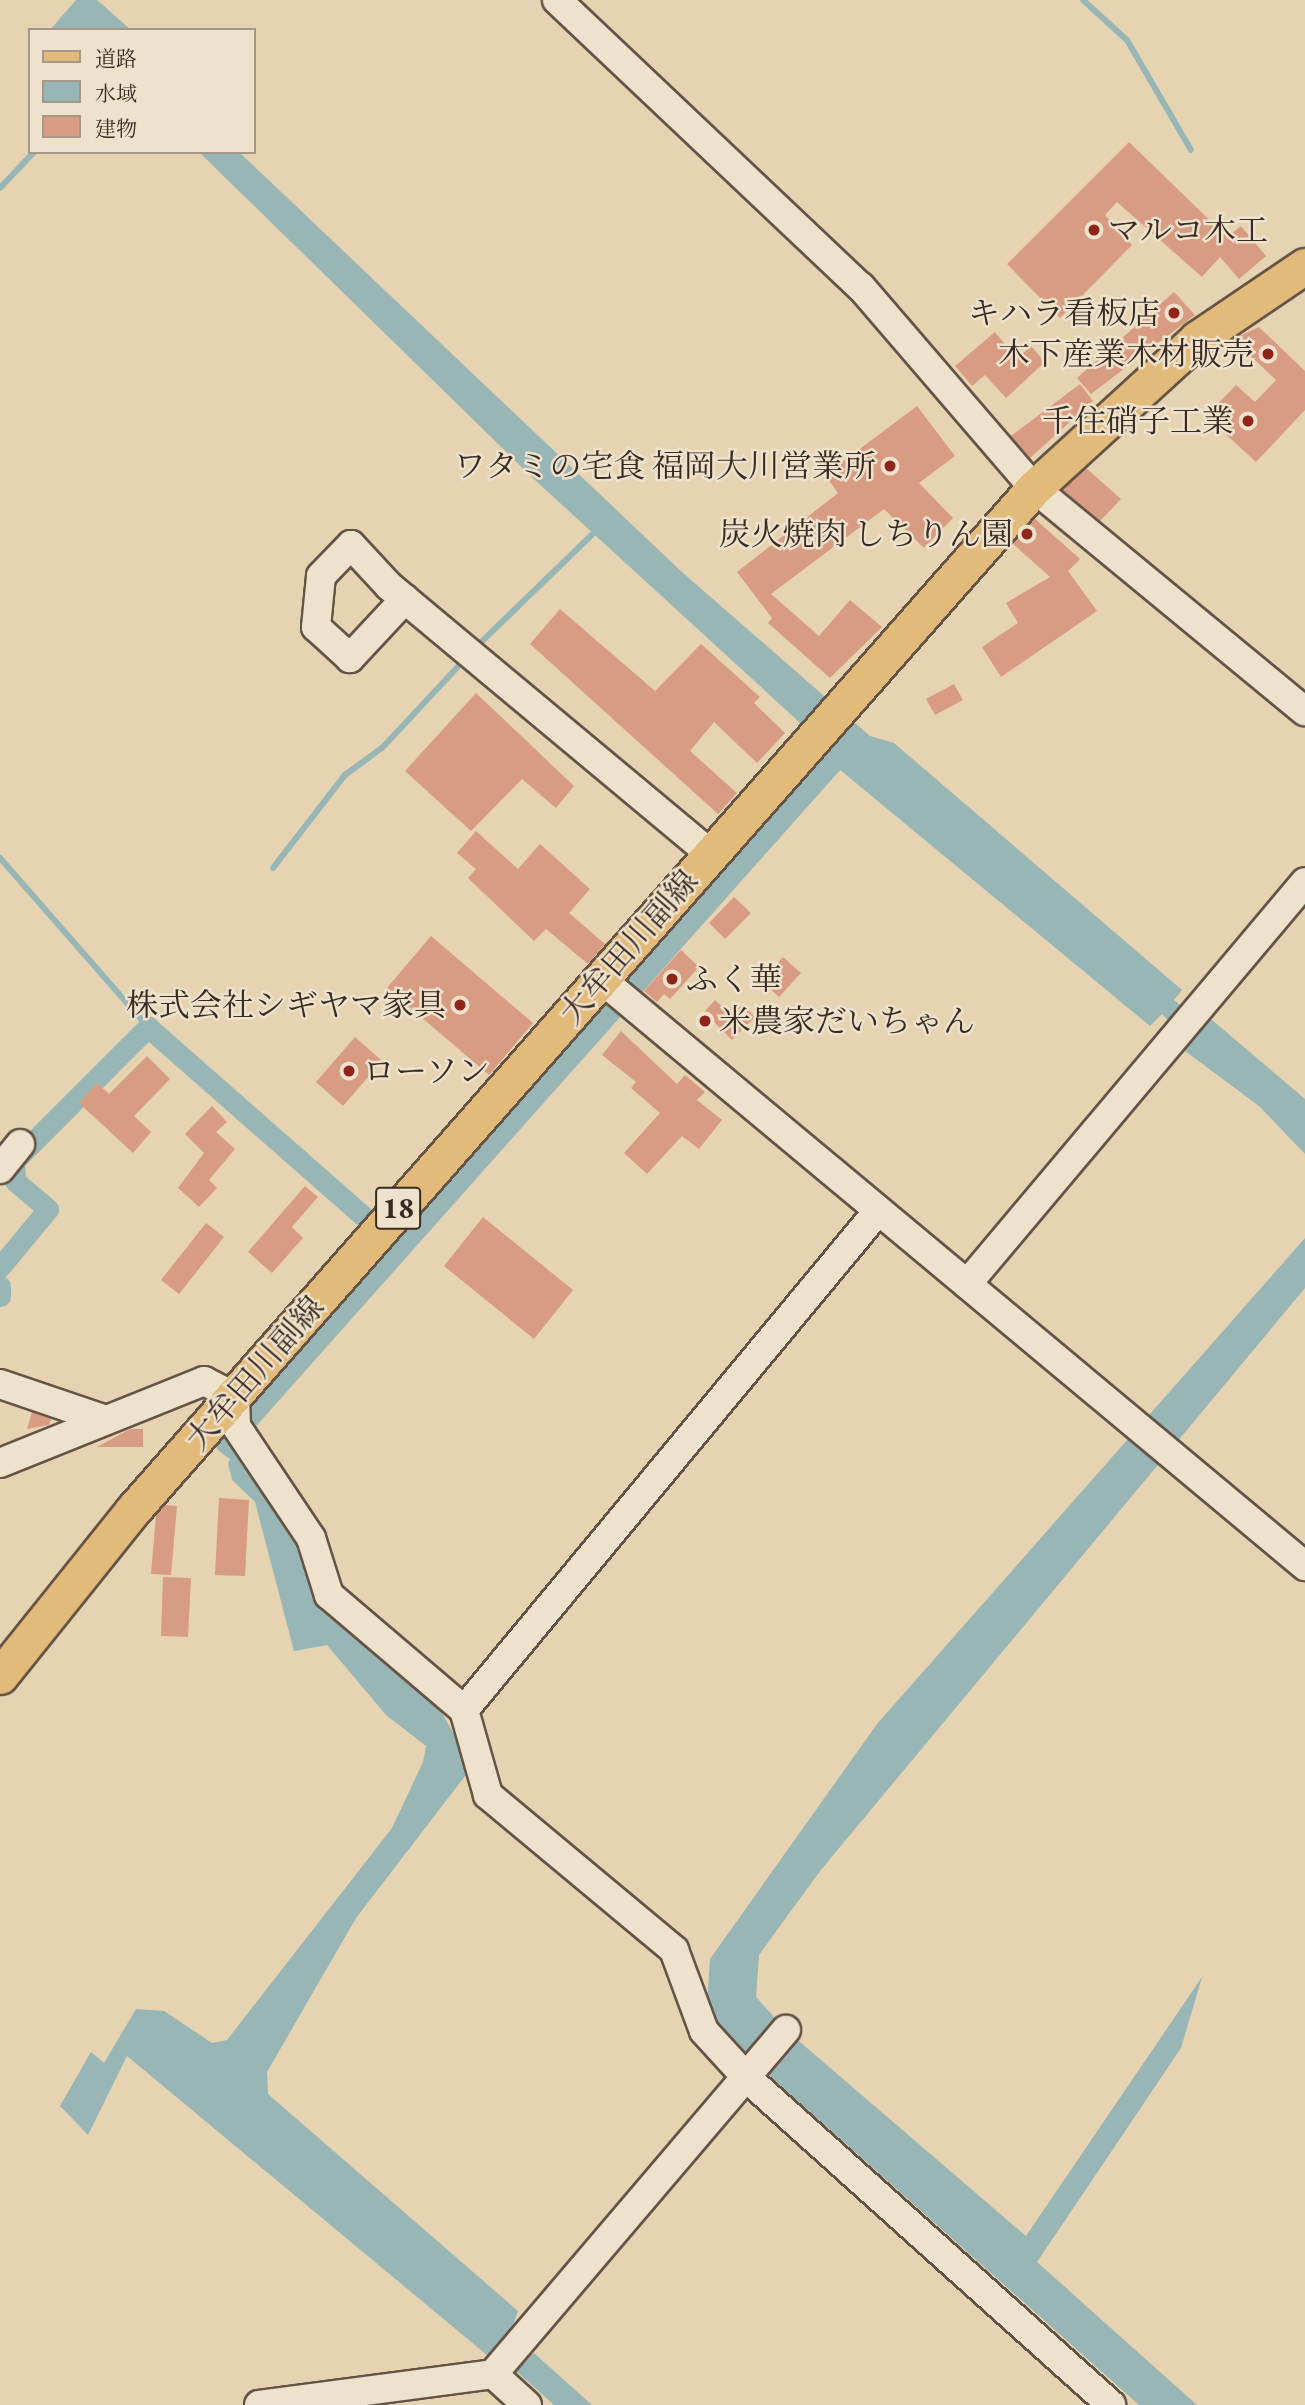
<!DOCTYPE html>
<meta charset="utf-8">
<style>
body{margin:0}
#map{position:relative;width:1305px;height:2405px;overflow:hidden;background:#e5d3b2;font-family:"EB Garamond","Noto Serif JP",serif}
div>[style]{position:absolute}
.water>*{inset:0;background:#98b6b5}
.stream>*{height:6px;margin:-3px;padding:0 3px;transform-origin:3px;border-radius:3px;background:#98b6b5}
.canal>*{height:21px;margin:-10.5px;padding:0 10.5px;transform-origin:10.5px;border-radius:10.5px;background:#98b6b5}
.building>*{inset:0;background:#d89c83}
.roads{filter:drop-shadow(2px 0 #655446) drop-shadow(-2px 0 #655446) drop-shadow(0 2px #655446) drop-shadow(0 -2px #655446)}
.minor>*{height:28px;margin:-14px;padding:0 14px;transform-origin:14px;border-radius:14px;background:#eee2cd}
.major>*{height:35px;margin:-17.5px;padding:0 17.5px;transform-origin:17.5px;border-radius:17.5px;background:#e2ba79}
.dots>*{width:19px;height:19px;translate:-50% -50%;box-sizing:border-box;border:4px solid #eee2cd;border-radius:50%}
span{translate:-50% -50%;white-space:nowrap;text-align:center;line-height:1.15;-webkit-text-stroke:5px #eee2cd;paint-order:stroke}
.shield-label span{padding:2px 5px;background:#eee2cd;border:2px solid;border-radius:5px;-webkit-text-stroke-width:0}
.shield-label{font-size:30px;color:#3a2a22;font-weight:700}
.poi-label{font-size:32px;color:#3a2a22}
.left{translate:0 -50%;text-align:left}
.right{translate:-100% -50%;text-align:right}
.street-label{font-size:32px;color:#3a2a22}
.legend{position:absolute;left:28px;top:28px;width:228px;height:126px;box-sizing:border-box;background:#eee2cd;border:2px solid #a69889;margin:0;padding:9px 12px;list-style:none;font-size:21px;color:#3a2a22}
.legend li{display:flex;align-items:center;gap:14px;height:35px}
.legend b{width:35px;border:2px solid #a69889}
</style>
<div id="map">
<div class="water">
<div style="clip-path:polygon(76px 0,97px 0,131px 30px,50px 30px)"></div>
<div style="clip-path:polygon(199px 152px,239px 152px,683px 573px,870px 736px,894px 743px,1182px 990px,1174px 1000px,1204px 1024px,1211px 1019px,1305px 1099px,1305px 1154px,1259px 1106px,1181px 1048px,1188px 1040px,1162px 1014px,1150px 1026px,839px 769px,834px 754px,536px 481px)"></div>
<div style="clip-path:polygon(1305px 1238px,1305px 1288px,820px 1871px,759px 1955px,756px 1997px,786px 2030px,1026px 2236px,1202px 1977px,1181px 2048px,1037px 2262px,1197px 2405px,1139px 2405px,706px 2019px,710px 1959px,877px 1724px)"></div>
<div style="clip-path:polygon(240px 1442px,302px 1534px,312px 1595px,436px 1702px,472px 1767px,356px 1918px,267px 2072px,268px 2094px,518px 2311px,499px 2365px,127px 2056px,88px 2135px,60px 2106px,91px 2052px,104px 2063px,136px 2009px,164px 2011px,212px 2043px,227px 2040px,392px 1828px,423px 1762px,426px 1746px,386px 1715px,327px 1645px,294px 1651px,255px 1502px,232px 1480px,228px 1463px)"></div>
<div style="clip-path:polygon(534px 2353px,592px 2405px,554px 2405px,516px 2371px)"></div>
</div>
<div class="stream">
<div style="left:1083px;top:0;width:59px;rotate:42.3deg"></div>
<div style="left:1127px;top:40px;width:127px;rotate:59.8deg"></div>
<div style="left:0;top:188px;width:50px;rotate:-46.6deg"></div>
<div style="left:475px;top:648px;width:171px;rotate:-44.1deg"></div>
<div style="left:0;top:858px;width:225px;rotate:48.8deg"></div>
<div style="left:273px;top:868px;width:118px;rotate:-52.3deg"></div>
<div style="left:345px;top:775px;width:47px;rotate:-36.4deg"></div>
<div style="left:383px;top:747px;width:120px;rotate:-47deg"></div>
</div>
<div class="canal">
<div style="left:0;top:1267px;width:75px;rotate:-50.4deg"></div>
<div style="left:48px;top:1209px;width:43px;rotate:-139.7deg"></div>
<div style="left:15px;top:1181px;width:20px;rotate:-93deg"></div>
<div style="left:14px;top:1161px;width:190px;rotate:-45deg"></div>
<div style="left:148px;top:1027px;width:318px;rotate:41.3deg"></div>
<div style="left:0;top:1286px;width:10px;rotate:90deg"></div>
<div style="left:234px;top:1449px;width:10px;rotate:-143deg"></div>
<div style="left:226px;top:1443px;width:940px;rotate:-48.32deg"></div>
</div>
<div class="building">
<div style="clip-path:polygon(1129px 142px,1227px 237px,1241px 226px,1266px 256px,1239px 279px,1220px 257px,1202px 277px,1117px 202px,1105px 215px,1132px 245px,1060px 318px,1007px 264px)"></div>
<div style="clip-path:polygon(1174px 292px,1195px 315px,1091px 394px,1077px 378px)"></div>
<div style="clip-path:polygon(1259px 327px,1305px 371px,1305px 410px,1256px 462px,1206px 416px,1236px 385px,1255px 402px,1276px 380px,1233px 339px)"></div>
<div style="clip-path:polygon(995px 332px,1017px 359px,1031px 346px,1045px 362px,1006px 398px,985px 375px,972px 386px,955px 366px)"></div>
<div style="clip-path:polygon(1080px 384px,1093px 401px,1030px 458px,1011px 436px)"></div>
<div style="clip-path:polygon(917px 406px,955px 456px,919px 483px,953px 518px,924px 548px,884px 509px,771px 594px,819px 636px,850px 600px,882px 627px,830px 678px,768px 623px,772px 618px,737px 572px,838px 493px,825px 475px)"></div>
<div style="clip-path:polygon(1086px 468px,1121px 499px,1100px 521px,1062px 490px)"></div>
<div style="clip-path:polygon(1034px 518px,1080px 559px,1068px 571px,1097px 611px,1001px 677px,982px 647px,1018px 623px,1006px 603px,1050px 577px,1012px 543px)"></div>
<div style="clip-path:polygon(560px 609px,655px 691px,701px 644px,760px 697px,754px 703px,785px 733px,757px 763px,714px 722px,690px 751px,737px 793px,718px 814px,530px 644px)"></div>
<div style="clip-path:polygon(954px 684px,963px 700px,935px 715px,926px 699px)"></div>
<div style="clip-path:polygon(476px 693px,574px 786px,556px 808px,522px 779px,471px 831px,405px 771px)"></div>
<div style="clip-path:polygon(476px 831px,518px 869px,540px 844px,590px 889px,569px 913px,605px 944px,588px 964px,546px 929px,534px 941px,468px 878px,476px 869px,457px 853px)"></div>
<div style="clip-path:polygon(734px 897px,751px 913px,725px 939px,709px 923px)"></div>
<div style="clip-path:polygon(431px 936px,533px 1023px,489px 1075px,387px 988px)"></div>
<div style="clip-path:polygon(681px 950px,699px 967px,670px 999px,664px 994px,657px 1002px,644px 991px)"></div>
<div style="clip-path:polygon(783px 957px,801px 973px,779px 997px,761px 980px)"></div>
<div style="clip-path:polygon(715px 1000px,729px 1013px,743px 1005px,755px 1017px,732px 1040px,704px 1012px)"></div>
<div style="clip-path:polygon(621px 1031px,677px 1084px,685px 1075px,705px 1092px,697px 1100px,722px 1120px,699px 1149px,682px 1136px,647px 1174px,624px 1153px,660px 1113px,631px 1088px,636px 1082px,602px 1055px)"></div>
<div style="clip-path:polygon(355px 1037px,382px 1061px,343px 1106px,316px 1082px)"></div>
<div style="clip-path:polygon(147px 1056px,170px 1079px,134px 1116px,151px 1132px,133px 1153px,79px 1103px,97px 1083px,109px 1094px)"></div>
<div style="clip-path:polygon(212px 1106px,227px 1122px,216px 1132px,235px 1149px,209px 1180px,217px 1188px,199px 1207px,178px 1188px,204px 1153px,185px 1134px)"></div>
<div style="clip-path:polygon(305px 1186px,318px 1197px,292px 1227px,303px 1238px,272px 1273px,248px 1252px)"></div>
<div style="clip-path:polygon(483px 1217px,573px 1290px,534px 1339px,444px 1266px)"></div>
<div style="clip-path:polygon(206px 1223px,224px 1237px,179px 1294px,161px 1280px)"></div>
<div style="clip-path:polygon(32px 1412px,51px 1419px,49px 1425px,27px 1429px)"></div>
<div style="clip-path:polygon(130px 1429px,143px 1429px,143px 1447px,97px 1447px)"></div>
<div style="clip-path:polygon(219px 1498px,249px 1500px,245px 1576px,215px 1575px)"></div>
<div style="clip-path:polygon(164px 1505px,177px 1506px,171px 1575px,151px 1574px,156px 1515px)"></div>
<div style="clip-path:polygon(163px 1577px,191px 1578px,188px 1637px,161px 1636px)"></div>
</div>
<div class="roads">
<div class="minor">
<div style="left:557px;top:0;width:418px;rotate:43.4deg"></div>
<div style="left:861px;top:287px;width:265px;rotate:49.3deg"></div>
<div style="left:1034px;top:488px;width:351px;rotate:39.5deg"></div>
<div style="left:405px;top:599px;width:81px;rotate:133deg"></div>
<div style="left:350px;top:658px;width:46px;rotate:-137.6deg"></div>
<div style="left:316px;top:627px;width:51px;rotate:-84.4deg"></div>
<div style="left:321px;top:576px;width:43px;rotate:-45.9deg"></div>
<div style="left:351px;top:545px;width:56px;rotate:47.2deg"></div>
<div style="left:389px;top:586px;width:419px;rotate:39.8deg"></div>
<div style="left:601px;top:979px;width:917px;rotate:39.82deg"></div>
<div style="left:0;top:1169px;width:32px;rotate:-51deg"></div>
<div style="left:967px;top:1284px;width:525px;rotate:-49.94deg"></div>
<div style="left:0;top:1384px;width:109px;rotate:18.8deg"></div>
<div style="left:0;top:1463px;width:220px;rotate:-21.9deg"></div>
<div style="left:204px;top:1381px;width:35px;rotate:27deg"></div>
<div style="left:235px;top:1397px;width:29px;rotate:88deg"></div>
<div style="left:236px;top:1426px;width:135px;rotate:56.2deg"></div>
<div style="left:311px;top:1538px;width:60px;rotate:72.5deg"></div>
<div style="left:329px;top:1595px;width:177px;rotate:40.4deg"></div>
<div style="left:464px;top:1710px;width:88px;rotate:74.2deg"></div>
<div style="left:488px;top:1795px;width:242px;rotate:39.8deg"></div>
<div style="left:674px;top:1950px;width:86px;rotate:69.7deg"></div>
<div style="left:704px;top:2031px;width:65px;rotate:47.5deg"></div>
<div style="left:748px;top:2079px;width:488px;rotate:41.9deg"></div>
<div style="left:464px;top:1710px;width:648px;rotate:-50.32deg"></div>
<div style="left:493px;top:2374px;width:46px;rotate:42.4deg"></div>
<div style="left:259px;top:2405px;width:236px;rotate:-7.5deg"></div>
<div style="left:493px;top:2374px;width:452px;rotate:-49.6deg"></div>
</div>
<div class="major">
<div style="left:0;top:1676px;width:213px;rotate:-51.3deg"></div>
<div style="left:133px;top:1510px;width:1362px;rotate:-48.6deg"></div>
<div style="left:1034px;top:488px;width:221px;rotate:-42.4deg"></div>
<div style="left:1197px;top:339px;width:130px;rotate:-34.1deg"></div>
</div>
</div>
<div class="dots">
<div style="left:1094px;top:230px;background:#8f2418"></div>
<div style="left:1174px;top:313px;background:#8f2418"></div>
<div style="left:1268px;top:354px;background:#8f2418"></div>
<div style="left:1248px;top:421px;background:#8f2418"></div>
<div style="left:890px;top:466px;background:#8f2418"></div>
<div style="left:1027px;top:534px;background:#8f2418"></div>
<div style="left:672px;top:979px;background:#8f2418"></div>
<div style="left:460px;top:1005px;background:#8f2418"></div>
<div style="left:705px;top:1021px;background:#8f2418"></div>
<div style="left:349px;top:1071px;background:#8f2418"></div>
</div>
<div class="shield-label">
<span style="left:398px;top:1208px">18</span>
</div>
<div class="poi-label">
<span class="left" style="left:1108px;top:230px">マルコ木工</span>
<span class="right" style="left:1160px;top:313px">キハラ看板店</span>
<span class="right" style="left:1254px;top:354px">木下産業木材販売</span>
<span class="right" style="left:1234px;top:421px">千住硝子工業</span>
<span class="right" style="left:876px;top:466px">ワタミの宅食 福岡大川営業所</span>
<span class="right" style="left:1013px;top:534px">炭火焼肉 しちりん園</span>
<span class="left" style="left:686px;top:979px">ふく華</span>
<span class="right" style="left:446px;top:1005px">株式会社シギヤマ家具</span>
<span class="left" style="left:719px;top:1021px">米農家だいちゃん</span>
<span class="left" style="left:363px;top:1071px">ローソン</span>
</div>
<div class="street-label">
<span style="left:629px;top:947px;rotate:-49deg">大牟田川副線</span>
<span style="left:255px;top:1373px;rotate:-49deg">大牟田川副線</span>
</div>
<ul class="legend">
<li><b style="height:9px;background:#e2ba79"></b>道路</li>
<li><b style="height:19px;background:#98b6b5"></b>水域</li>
<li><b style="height:19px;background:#d89c83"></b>建物</li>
</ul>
</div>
